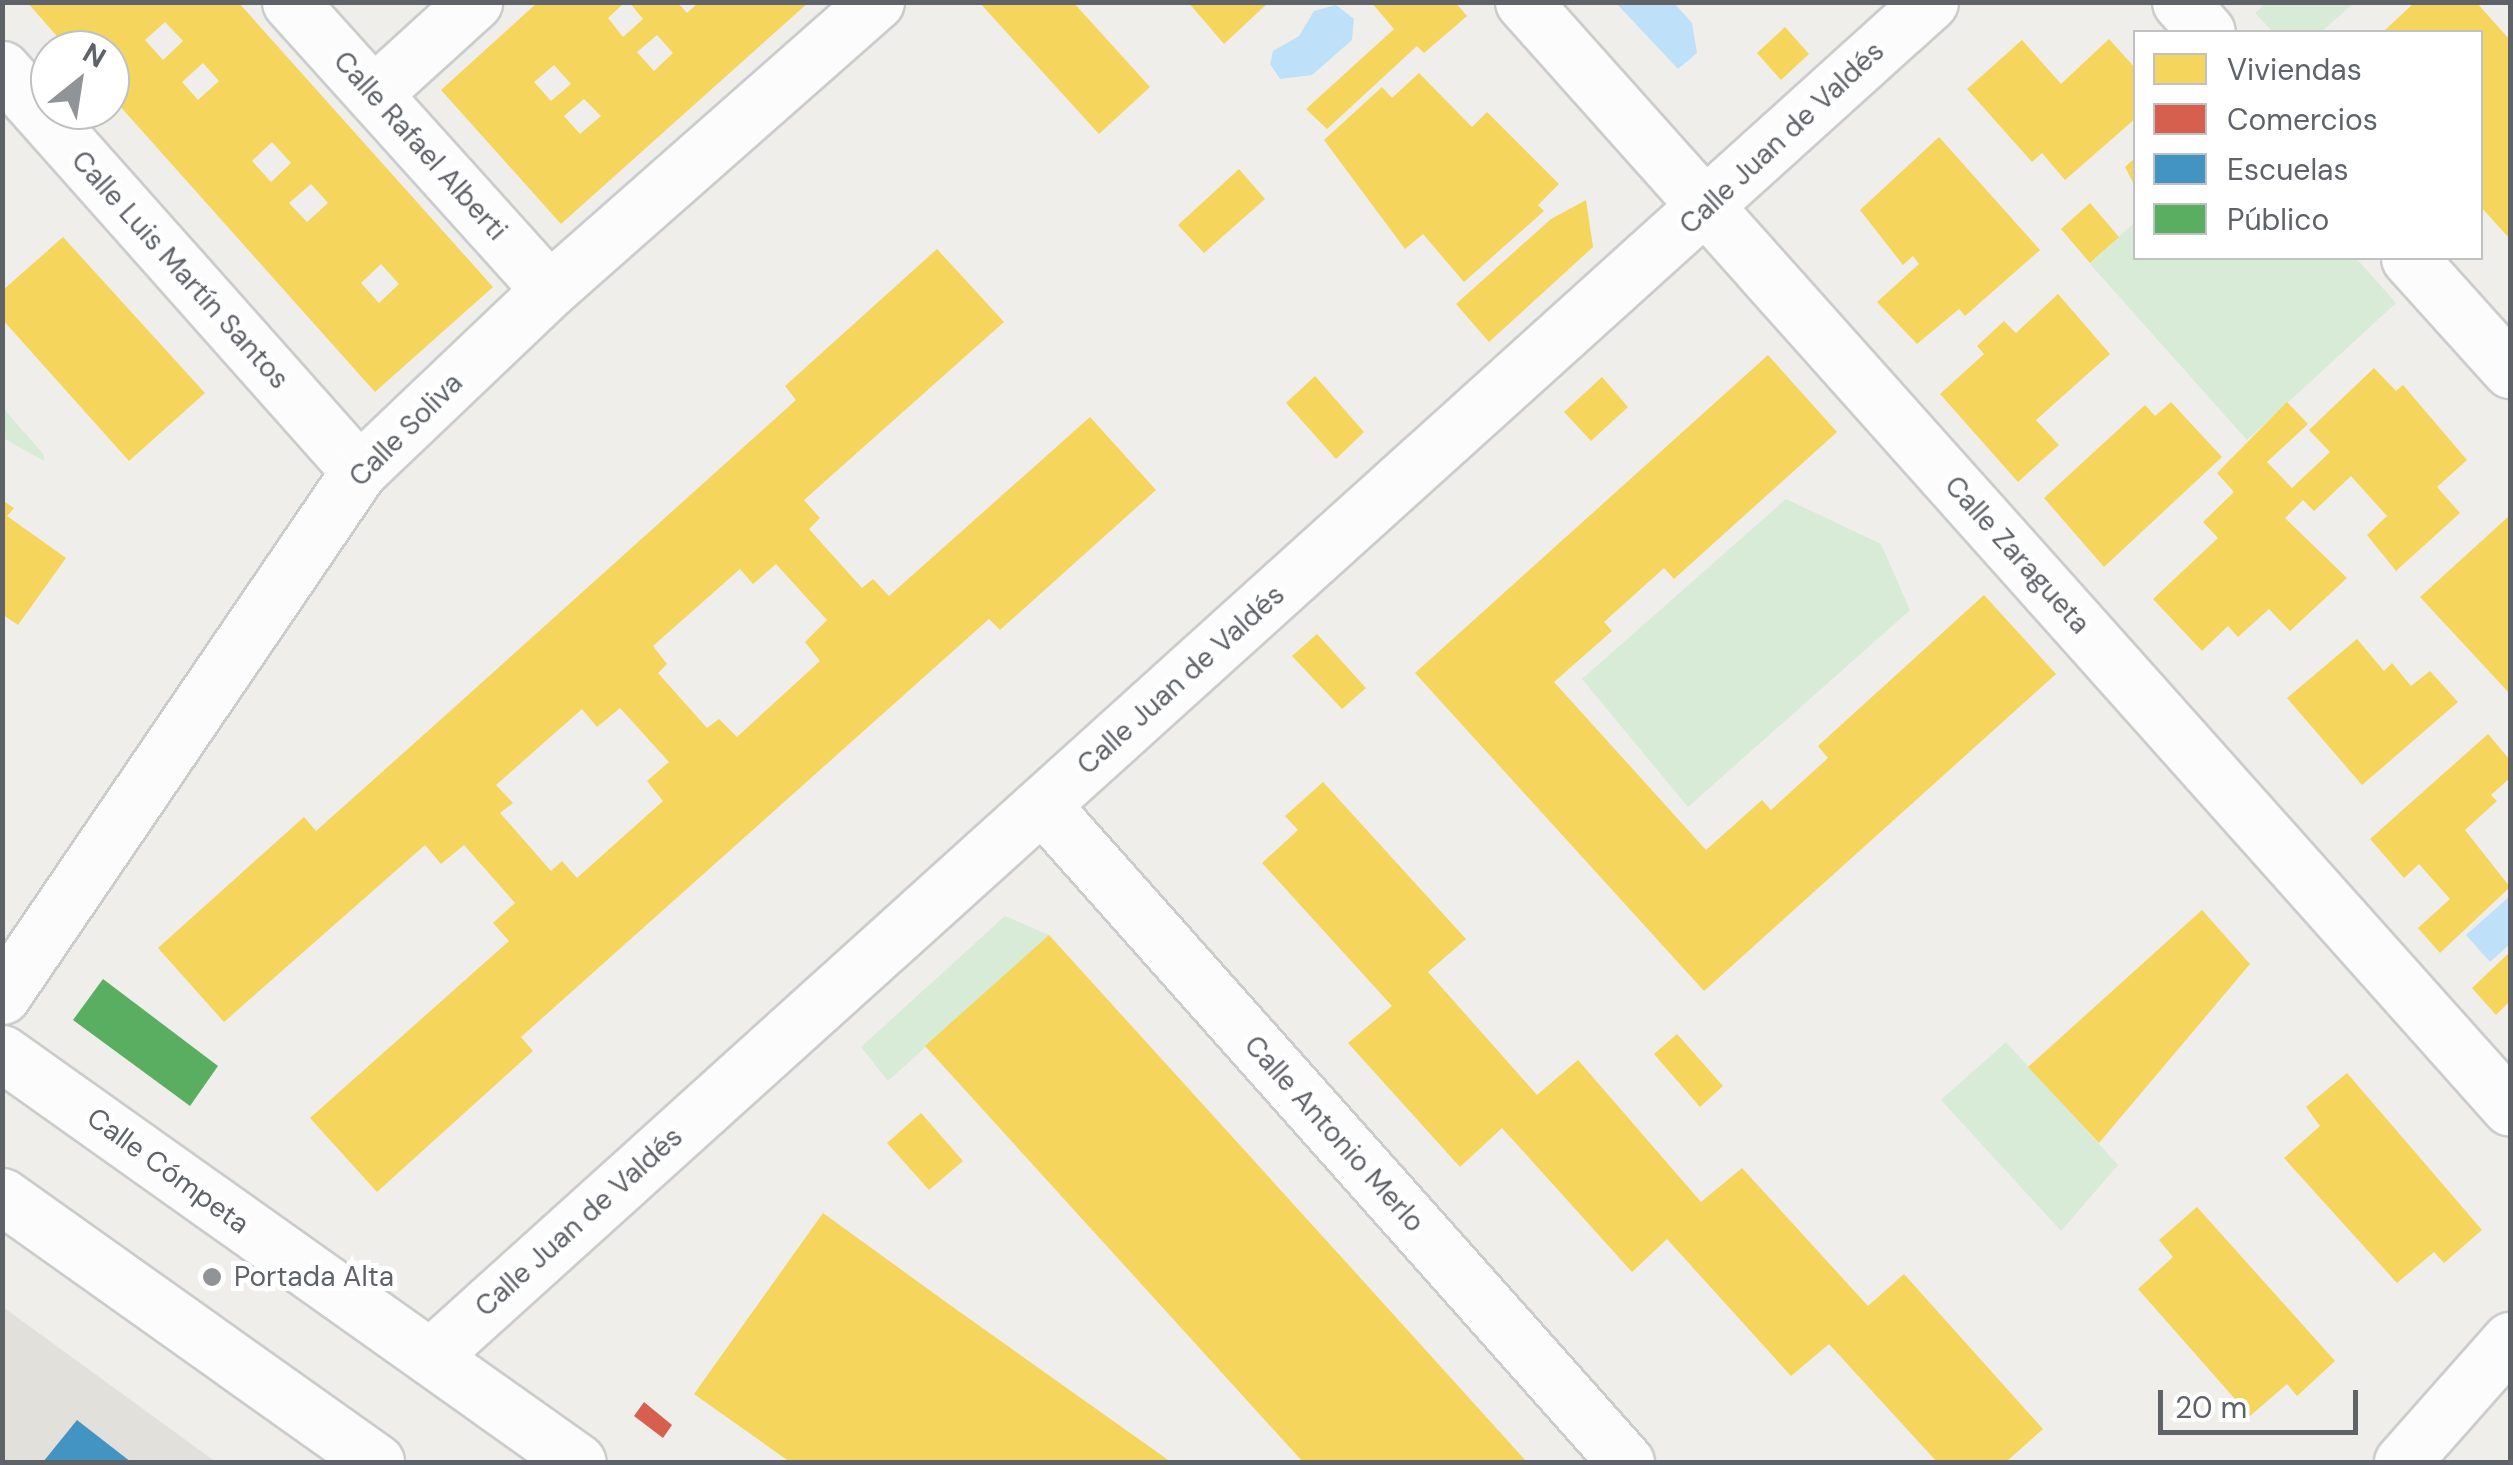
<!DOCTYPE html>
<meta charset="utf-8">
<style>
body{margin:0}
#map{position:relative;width:2513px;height:1465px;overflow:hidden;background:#efeeea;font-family:"DM Sans",sans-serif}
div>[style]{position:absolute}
.education>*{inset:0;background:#e2e0da}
.green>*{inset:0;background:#d8ebd6}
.water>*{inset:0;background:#bfe0f9}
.homes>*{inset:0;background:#f6d55c}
.shops>*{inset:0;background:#d6604d}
.schools>*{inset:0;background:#4393c3}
.public>*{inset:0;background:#5aae61}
.roads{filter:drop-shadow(2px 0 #cbcccc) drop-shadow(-2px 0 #cbcccc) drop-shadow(0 2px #cbcccc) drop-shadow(0 -2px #cbcccc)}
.street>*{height:55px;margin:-27.5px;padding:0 27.5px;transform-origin:27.5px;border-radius:27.5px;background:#fdfcfc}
.secondary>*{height:55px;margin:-27.5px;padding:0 27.5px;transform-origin:27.5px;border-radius:27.5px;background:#fdfcfc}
.dots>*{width:28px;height:28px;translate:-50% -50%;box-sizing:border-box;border:5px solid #fff;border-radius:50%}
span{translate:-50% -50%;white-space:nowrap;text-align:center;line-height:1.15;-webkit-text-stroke:10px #fff;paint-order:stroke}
.street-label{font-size:28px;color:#5f6368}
.poi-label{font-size:28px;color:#5f6368}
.left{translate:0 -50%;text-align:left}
.frame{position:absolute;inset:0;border:5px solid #5f6368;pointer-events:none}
.legend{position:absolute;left:2133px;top:30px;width:350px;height:230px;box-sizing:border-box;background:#fff;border:2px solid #bfc1c3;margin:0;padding:12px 18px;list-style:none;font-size:30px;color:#5f6368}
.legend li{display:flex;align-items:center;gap:20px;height:50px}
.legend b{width:50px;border:2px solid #bfc1c3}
.north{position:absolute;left:30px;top:30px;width:100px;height:100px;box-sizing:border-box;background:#fff;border:2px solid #bfc1c3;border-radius:50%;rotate:30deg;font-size:28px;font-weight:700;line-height:40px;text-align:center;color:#5f6368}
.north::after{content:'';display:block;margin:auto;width:35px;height:45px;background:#919496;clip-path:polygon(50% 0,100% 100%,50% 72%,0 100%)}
.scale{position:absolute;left:2158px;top:1390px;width:200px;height:45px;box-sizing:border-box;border:5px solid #5f6368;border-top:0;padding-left:12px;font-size:30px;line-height:35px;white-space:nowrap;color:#5f6368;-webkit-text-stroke:8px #fff;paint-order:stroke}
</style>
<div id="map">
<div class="education">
<div style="clip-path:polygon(3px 1307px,216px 1462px,3px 1462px)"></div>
</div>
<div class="green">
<div style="clip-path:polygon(2266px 3px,2266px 2px,2354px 3px,2321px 32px,2273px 32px,2255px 13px)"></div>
<div style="clip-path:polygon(2135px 222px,2136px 258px,2356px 258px,2396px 303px,2247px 440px,2090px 264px)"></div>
<div style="clip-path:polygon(3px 408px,44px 455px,44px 461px,3px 438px)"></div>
<div style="clip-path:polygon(1786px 499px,1881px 544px,1910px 610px,1688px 807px,1582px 679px)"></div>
<div style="clip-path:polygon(1005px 916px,1049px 935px,888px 1081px,861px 1047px)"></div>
<div style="clip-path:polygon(2006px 1042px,2118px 1165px,2061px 1231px,1941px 1100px)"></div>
</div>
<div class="water">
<div style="clip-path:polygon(1616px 3px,1674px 3px,1692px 23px,1697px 53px,1678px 69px)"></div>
<div style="clip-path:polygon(1336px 5px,1354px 19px,1352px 40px,1312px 75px,1280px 79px,1270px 64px,1273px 51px,1299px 36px,1314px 11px)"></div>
<div style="clip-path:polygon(2510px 896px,2510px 944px,2490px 962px,2466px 935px)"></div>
</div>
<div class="homes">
<div style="clip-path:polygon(evenodd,27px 2px,238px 2px,493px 287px,375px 392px,110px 95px,110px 50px,69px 50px,27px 2px,165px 22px,183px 41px,163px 60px,145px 40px,165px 22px,27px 2px,203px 63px,219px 81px,198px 100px,182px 82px,203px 63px,27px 2px,272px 142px,291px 163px,271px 182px,252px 161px,272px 142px,27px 2px,311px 184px,328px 203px,307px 222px,289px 203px,311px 184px,27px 2px,381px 264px,399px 284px,379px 303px,361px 283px,381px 264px)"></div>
<div style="clip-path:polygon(evenodd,538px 2px,625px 2px,608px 18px,623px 37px,643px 19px,629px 2px,677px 2px,687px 13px,699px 2px,809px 2px,561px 224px,441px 90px,538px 2px,657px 35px,673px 53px,654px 71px,637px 52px,657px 35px,538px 2px,554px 65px,571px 84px,551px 101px,534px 82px,554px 65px,538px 2px,584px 99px,601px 116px,580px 134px,564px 116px,584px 99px)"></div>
<div style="clip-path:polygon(979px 2px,1073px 2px,1150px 87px,1099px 134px)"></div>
<div style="clip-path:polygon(1188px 2px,1269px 2px,1224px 44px)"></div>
<div style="clip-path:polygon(1371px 2px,1455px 2px,1467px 16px,1424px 53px,1417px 46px,1327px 129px,1306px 109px,1394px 29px)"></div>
<div style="clip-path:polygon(2415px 2px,2476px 2px,2510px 40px,2510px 239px,2480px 206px,2480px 32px,2383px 32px)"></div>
<div style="clip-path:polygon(1785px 27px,1809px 54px,1781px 80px,1757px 53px)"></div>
<div style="clip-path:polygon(2109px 39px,2136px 69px,2136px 118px,2065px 180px,2042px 153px,2032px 162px,1967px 89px,2022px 40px,2061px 84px)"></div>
<div style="clip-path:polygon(1419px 73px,1472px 127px,1487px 112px,1559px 184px,1538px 205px,1544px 211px,1464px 282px,1423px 234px,1405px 249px,1324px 140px,1382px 87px,1392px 98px)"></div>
<div style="clip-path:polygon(1939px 137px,2040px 250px,1965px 316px,1959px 309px,1917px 344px,1877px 302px,1919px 264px,1913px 256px,1903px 265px,1860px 210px)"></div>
<div style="clip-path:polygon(2136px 157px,2136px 188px,2125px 167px)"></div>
<div style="clip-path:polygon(1239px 169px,1265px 199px,1204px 253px,1178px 225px)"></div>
<div style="clip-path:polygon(1586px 200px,1593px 247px,1489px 342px,1456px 304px,1551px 219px)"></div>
<div style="clip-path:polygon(2090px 203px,2119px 237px,2090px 263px,2061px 229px)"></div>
<div style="clip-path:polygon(63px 237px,205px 393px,129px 461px,2px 319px,2px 291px)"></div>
<div style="clip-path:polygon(evenodd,937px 249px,1004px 322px,804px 500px,820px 518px,809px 529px,862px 588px,873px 579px,889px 596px,1090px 417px,1156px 490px,1000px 630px,989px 619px,521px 1037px,533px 1051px,377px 1192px,310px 1118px,509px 941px,493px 923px,515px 903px,464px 845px,441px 864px,425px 845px,224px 1022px,158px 948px,304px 817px,316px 831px,419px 739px,796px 400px,785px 386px,937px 249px,776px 564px,827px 620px,805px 642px,820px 661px,737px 737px,719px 719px,707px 728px,658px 673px,667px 664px,653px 646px,740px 569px,753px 584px,776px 564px,937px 249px,620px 708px,669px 762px,647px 781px,663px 801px,577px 878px,562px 861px,551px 871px,500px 813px,513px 803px,496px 785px,582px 709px,597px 727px,620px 708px)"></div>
<div style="clip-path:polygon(2058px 294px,2110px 354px,2036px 420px,2059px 445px,2018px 482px,1940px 394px,1984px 354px,1977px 346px,2004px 321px,2016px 333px)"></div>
<div style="clip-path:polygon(1768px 355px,1837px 432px,1674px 579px,1664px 568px,1604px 622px,1612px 631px,1554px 682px,1706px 850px,1762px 800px,1771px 810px,1828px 758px,1818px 746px,1984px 595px,2056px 674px,1704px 991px,1415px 673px)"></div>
<div style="clip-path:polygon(2374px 368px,2396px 391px,2403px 385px,2467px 460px,2437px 487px,2460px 513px,2396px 571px,2367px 535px,2387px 516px,2351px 476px,2314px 511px,2303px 500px,2285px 518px,2347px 578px,2290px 631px,2269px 609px,2238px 637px,2228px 626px,2202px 651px,2153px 599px,2218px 538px,2203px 522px,2234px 492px,2217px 473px,2287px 402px,2308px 424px,2267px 462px,2292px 488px,2330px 452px,2309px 430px)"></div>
<div style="clip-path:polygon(1315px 376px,1364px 432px,1336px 459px,1286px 403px)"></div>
<div style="clip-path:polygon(1602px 377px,1628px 407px,1591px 441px,1564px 412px)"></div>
<div style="clip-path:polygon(2171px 402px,2222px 457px,2104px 567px,2044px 498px,2145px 405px,2155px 416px)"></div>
<div style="clip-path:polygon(2px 500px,14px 508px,7px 516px,66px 558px,18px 625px,2px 614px)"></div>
<div style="clip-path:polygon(2509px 516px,2510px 517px,2510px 694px,2420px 597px)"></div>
<div style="clip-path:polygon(1317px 634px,1366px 688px,1342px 709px,1292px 656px)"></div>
<div style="clip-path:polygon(2357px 639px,2384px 671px,2392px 663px,2411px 686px,2430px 671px,2458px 702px,2362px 785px,2287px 698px)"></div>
<div style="clip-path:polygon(2488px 734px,2510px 760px,2510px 778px,2491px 795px,2497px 801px,2465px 830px,2510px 887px,2440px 953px,2418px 928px,2450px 899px,2419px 864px,2404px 878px,2370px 839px)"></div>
<div style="clip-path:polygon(1323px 782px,1466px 939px,1428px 972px,1537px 1095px,1578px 1060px,1701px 1202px,1742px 1168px,1868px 1306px,1904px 1274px,2043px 1429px,2006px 1462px,1937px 1462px,1829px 1344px,1791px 1376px,1667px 1239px,1632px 1272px,1502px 1128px,1460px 1167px,1348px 1043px,1392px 1006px,1262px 863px,1298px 830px,1285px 816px)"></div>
<div style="clip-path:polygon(2202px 910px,2250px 964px,2099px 1143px,2028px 1067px)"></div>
<div style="clip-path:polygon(1049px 935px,1355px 1272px,1527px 1462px,1303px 1462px,925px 1046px)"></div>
<div style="clip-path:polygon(2510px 952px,2510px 1001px,2496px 1015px,2472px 988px)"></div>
<div style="clip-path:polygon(1677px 1034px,1723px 1086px,1700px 1107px,1654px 1054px)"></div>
<div style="clip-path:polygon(2347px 1073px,2482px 1230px,2444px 1263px,2434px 1252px,2397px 1283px,2284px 1158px,2320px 1126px,2306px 1107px)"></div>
<div style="clip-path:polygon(921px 1113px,963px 1161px,929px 1190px,887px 1143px)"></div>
<div style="clip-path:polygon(2197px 1207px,2335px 1361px,2297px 1396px,2287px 1384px,2250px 1416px,2138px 1289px,2173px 1257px,2159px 1240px)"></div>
<div style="clip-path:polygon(823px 1213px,950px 1305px,1171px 1462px,790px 1462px,694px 1394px)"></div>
</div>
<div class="shops">
<div style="clip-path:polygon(644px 1402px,672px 1425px,663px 1438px,634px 1416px)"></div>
</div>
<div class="schools">
<div style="clip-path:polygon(77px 1420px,131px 1462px,43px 1462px)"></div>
</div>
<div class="public">
<div style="clip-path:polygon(103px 979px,218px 1066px,190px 1106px,73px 1020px)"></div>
</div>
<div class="roads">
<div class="street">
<div style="left:290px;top:2px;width:387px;rotate:48deg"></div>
<div style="left:1523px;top:2px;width:1482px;rotate:48.25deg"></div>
<div style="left:2180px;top:2px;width:40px;rotate:48deg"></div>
<div style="left:2px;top:69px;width:538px;rotate:48.39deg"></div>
<div style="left:373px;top:94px;width:137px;rotate:-42.3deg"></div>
<div style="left:2409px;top:258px;width:151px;rotate:48deg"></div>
<div style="left:1042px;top:805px;width:879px;rotate:48.37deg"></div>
<div style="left:2px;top:996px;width:635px;rotate:-55.78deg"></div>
<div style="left:359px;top:471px;width:262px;rotate:-43.6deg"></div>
<div style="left:549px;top:290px;width:436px;rotate:-41.4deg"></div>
<div style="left:431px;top:1356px;width:2020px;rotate:-42.09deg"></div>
<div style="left:2402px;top:1462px;width:163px;rotate:-48.5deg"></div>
</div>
<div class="secondary">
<div style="left:2px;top:1053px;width:706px;rotate:35.38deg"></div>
<div style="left:2px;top:1196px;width:459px;rotate:35.4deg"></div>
</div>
</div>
<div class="dots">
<div style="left:212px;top:1277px;background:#919496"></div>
</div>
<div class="street-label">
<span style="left:1782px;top:138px;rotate:-43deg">Calle Juan de Valdés</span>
<span style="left:420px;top:146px;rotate:48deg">Calle Rafael Alberti</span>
<span style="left:180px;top:270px;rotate:48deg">Calle Luis Martín Santos</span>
<span style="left:406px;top:430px;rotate:-45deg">Calle Soliva</span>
<span style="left:2017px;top:555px;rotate:48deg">Calle Zaragueta</span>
<span style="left:1181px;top:680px;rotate:-42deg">Calle Juan de Valdés</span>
<span style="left:1334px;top:1134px;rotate:48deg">Calle Antonio Merlo</span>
<span style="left:168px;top:1171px;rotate:36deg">Calle Cómpeta</span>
<span style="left:579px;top:1222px;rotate:-42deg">Calle Juan de Valdés</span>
</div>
<div class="poi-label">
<span class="left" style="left:234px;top:1277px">Portada Alta</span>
</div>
<div class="frame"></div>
<ul class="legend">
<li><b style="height:28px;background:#f6d55c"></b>Viviendas</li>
<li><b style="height:28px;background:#d6604d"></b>Comercios</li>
<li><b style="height:28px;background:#4393c3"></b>Escuelas</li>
<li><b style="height:28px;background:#5aae61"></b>Público</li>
</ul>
<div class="north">N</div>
<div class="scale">20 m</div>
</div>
